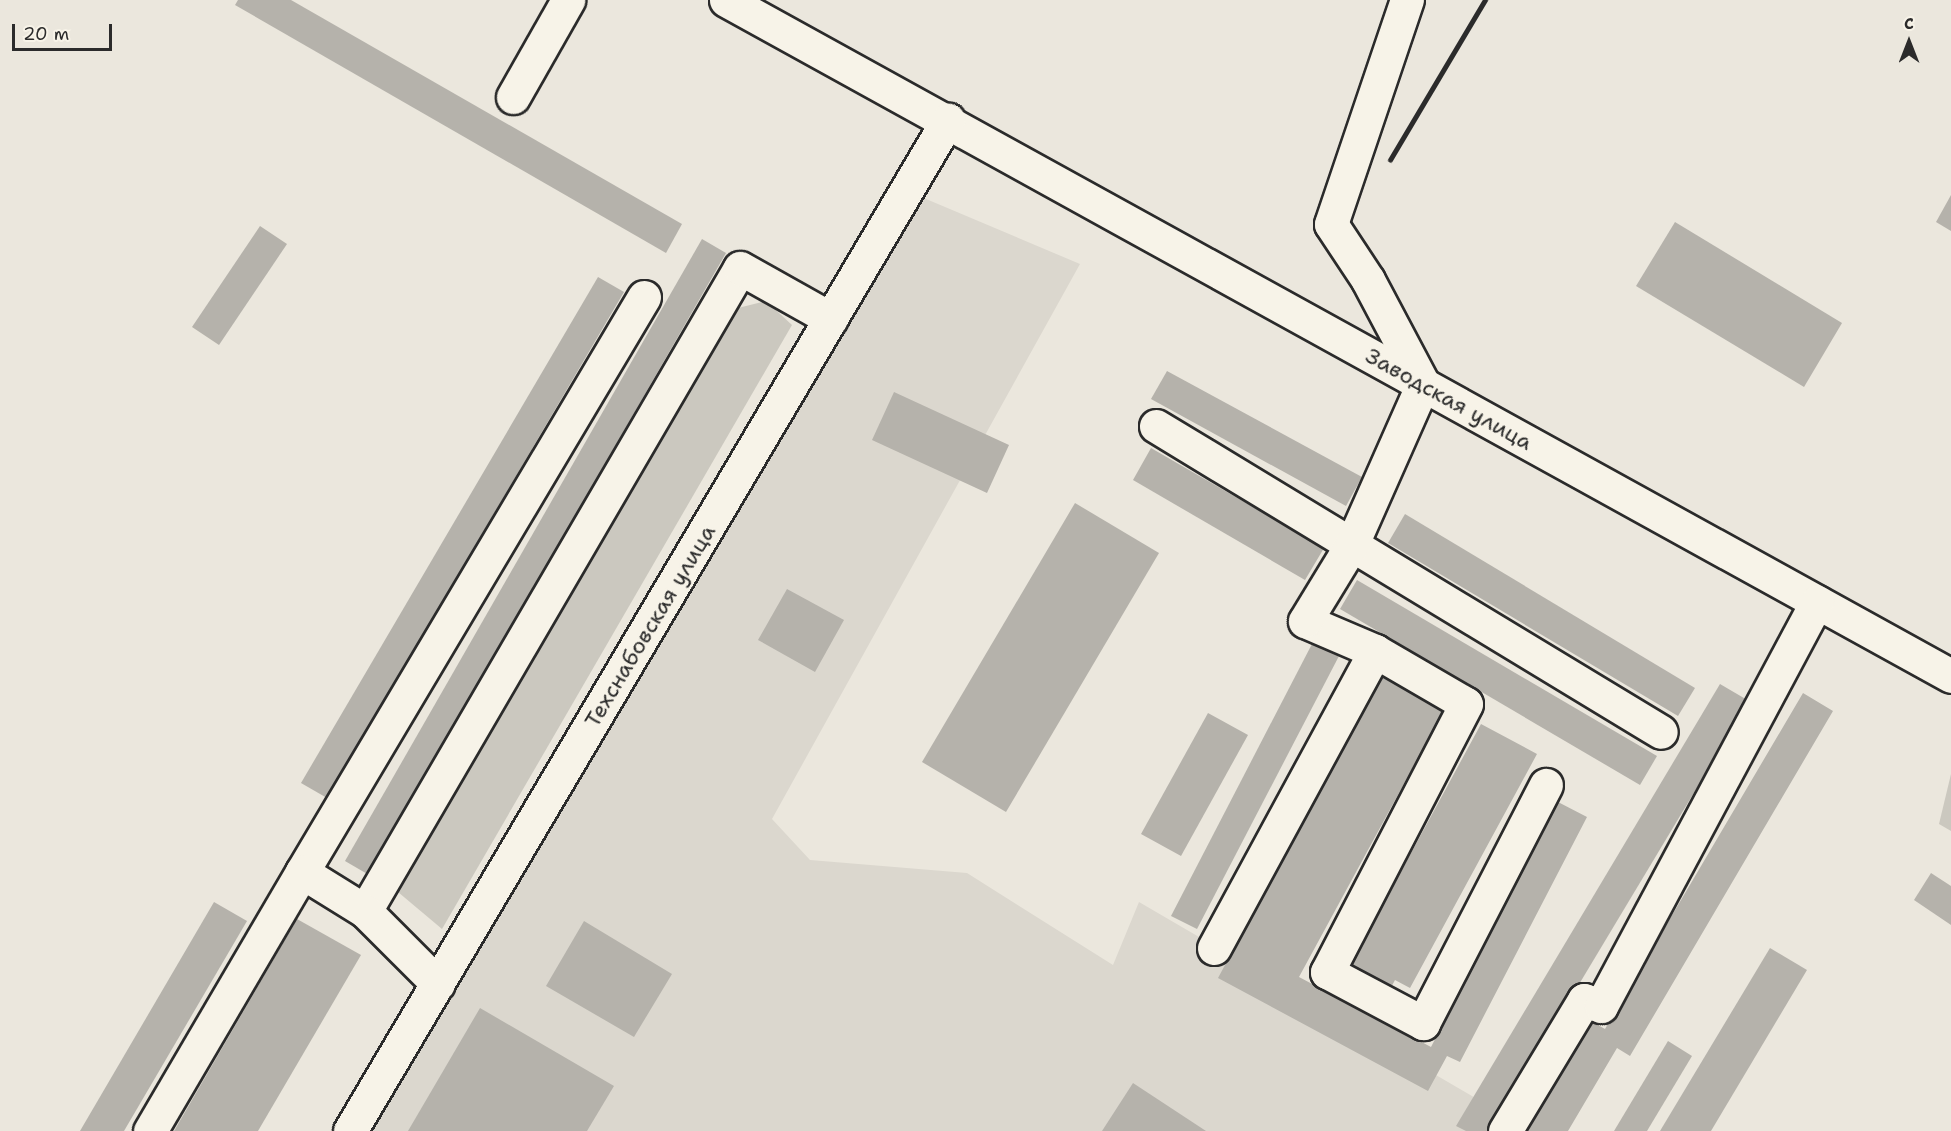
<!DOCTYPE html>
<meta charset="utf-8">
<style>
body{margin:0}
#map{position:relative;width:1951px;height:1131px;overflow:hidden;background:#ebe7dd;font-family:"Shantell Sans",sans-serif}
div>[style]{position:absolute}
.built>*{inset:0;background:#dbd7ce}
.green>*{inset:0;background:#cbc8bf}
.building>*{inset:0;background:#b5b2ab}
.roads{filter:drop-shadow(2px 0 #2b2b2b) drop-shadow(-2px 0 #2b2b2b) drop-shadow(0 2px #2b2b2b) drop-shadow(0 -2px #2b2b2b)}
.minor>*{height:33px;margin:-16.5px;padding:0 16.5px;transform-origin:16.5px;border-radius:16.5px;background:#f7f3e8}
.rail>*{height:4.5px;margin:-2.25px;padding:0 2.25px;transform-origin:2.25px;border-radius:2.25px;background:#2b2b2b}
span{translate:-50% -50%;white-space:nowrap;text-align:center;line-height:1.15;-webkit-text-stroke:4.5px #f7f3e8;paint-order:stroke}
.street-label{font-size:22px;color:#2b2b2b}
.north{position:absolute;left:1879px;top:12px;width:60px;height:60px;-webkit-text-stroke:4px #f7f3e8;paint-order:stroke;rotate:0deg;font-size:16px;font-weight:700;line-height:24px;text-align:center;color:#2b2b2b}
.north::after{content:'';display:block;margin:auto;width:21px;height:27px;background:#2b2b2b;clip-path:polygon(50% 0,100% 100%,50% 72%,0 100%)}
.scale{position:absolute;left:12px;top:24px;width:100px;height:27px;box-sizing:border-box;border:3px solid #2b2b2b;border-top:0;padding-left:8px;font-size:18px;line-height:21px;white-space:nowrap;color:#2b2b2b;-webkit-text-stroke:4px #f7f3e8;paint-order:stroke}
</style>
<div id="map">
<div class="built">
<div style="clip-path:polygon(900px 188px,1080px 264px,772px 819px,810px 860px,967px 873px,1113px 965px,1139px 902px,1532px 1131px,361px 1131px)"></div>
</div>
<div class="green">
<div style="clip-path:polygon(766px 301px,792px 325px,442px 929px,398px 892px,738px 308px)"></div>
<div style="clip-path:polygon(1951px 774px,1951px 831px,1939px 824px)"></div>
</div>
<div class="building">
<div style="clip-path:polygon(238px 0,291px 0,682px 224px,666px 253px,235px 5px)"></div>
<div style="clip-path:polygon(1951px 195px,1951px 231px,1936px 222px)"></div>
<div style="clip-path:polygon(1675px 222px,1842px 323px,1804px 387px,1636px 286px)"></div>
<div style="clip-path:polygon(260px 226px,287px 244px,219px 345px,192px 327px)"></div>
<div style="clip-path:polygon(702px 239px,726px 253px,369px 875px,345px 861px)"></div>
<div style="clip-path:polygon(598px 277px,624px 292px,327px 798px,301px 783px)"></div>
<div style="clip-path:polygon(1167px 371px,1362px 477px,1346px 506px,1151px 399px)"></div>
<div style="clip-path:polygon(894px 392px,1009px 445px,987px 493px,872px 440px)"></div>
<div style="clip-path:polygon(1151px 448px,1324px 548px,1305px 580px,1133px 480px)"></div>
<div style="clip-path:polygon(1075px 503px,1159px 553px,1006px 812px,922px 762px)"></div>
<div style="clip-path:polygon(1405px 514px,1695px 688px,1678px 716px,1388px 543px)"></div>
<div style="clip-path:polygon(1357px 580px,1657px 756px,1640px 785px,1340px 609px)"></div>
<div style="clip-path:polygon(787px 589px,844px 620px,815px 672px,758px 640px)"></div>
<div style="clip-path:polygon(1313px 642px,1339px 656px,1197px 929px,1171px 916px)"></div>
<div style="clip-path:polygon(1381px 676px,1444px 710px,1299px 977px,1431px 1047px,1558px 802px,1587px 817px,1460px 1062px,1447px 1056px,1428px 1091px,1218px 978px)"></div>
<div style="clip-path:polygon(1720px 684px,1749px 701px,1491px 1131px,1466px 1131px,1456px 1126px)"></div>
<div style="clip-path:polygon(1803px 693px,1833px 711px,1630px 1056px,1617px 1048px,1568px 1131px,1524px 1131px,1589px 1020px,1605px 1029px)"></div>
<div style="clip-path:polygon(1208px 713px,1248px 735px,1181px 856px,1141px 834px)"></div>
<div style="clip-path:polygon(1481px 724px,1537px 754px,1410px 988px,1395px 980px,1387px 995px,1346px 973px)"></div>
<div style="clip-path:polygon(1931px 873px,1951px 886px,1951px 925px,1914px 900px)"></div>
<div style="clip-path:polygon(214px 902px,247px 921px,124px 1131px,80px 1131px)"></div>
<div style="clip-path:polygon(297px 919px,361px 955px,258px 1131px,174px 1131px)"></div>
<div style="clip-path:polygon(584px 921px,672px 974px,634px 1037px,546px 986px)"></div>
<div style="clip-path:polygon(1770px 948px,1807px 970px,1711px 1131px,1660px 1131px)"></div>
<div style="clip-path:polygon(480px 1008px,614px 1086px,587px 1131px,408px 1131px)"></div>
<div style="clip-path:polygon(1668px 1041px,1692px 1056px,1647px 1131px,1614px 1131px)"></div>
<div style="clip-path:polygon(1133px 1083px,1206px 1131px,1102px 1131px)"></div>
</div>
<div class="roads">
<div class="minor">
<div style="left:726px;top:0;width:1399px;rotate:28.89deg"></div>
<div style="left:513px;top:97px;width:112px;rotate:-60.4deg"></div>
<div style="left:1156px;top:426px;width:590px;rotate:31.21deg"></div>
<div style="left:1375px;top:651px;width:105px;rotate:30.2deg"></div>
<div style="left:1466px;top:704px;width:302px;rotate:117.4deg"></div>
<div style="left:1327px;top:972px;width:109px;rotate:28deg"></div>
<div style="left:1423px;top:1023px;width:268px;rotate:-62.7deg"></div>
<div style="left:302px;top:872px;width:669px;rotate:-59.26deg"></div>
<div style="left:365px;top:911px;width:744px;rotate:-59.75deg"></div>
<div style="left:740px;top:268px;width:104px;rotate:29.3deg"></div>
<div style="left:1214px;top:948px;width:338px;rotate:-61.5deg"></div>
<div style="left:1375px;top:651px;width:76px;rotate:-156.8deg"></div>
<div style="left:1305px;top:621px;width:90px;rotate:-58.6deg"></div>
<div style="left:1352px;top:544px;width:175px;rotate:-66.1deg"></div>
<div style="left:1423px;top:384px;width:118px;rotate:-117.9deg"></div>
<div style="left:1368px;top:280px;width:67px;rotate:-123.5deg"></div>
<div style="left:1331px;top:224px;width:237px;rotate:-71.3deg"></div>
<div style="left:150px;top:1131px;width:300px;rotate:-59.6deg"></div>
<div style="left:302px;top:872px;width:74px;rotate:31.8deg"></div>
<div style="left:365px;top:911px;width:103px;rotate:45deg"></div>
<div style="left:350px;top:1131px;width:1175px;rotate:-59.4deg"></div>
<div style="left:1505px;top:1131px;width:153px;rotate:-58.9deg"></div>
<div style="left:1584px;top:1000px;width:18px;rotate:19deg"></div>
<div style="left:1601px;top:1006px;width:458px;rotate:-61.9deg"></div>
</div>
</div>
<div class="rail">
<div style="left:1390px;top:160px;width:186px;rotate:-59.3deg"></div>
</div>
<div class="street-label">
<span style="left:1449px;top:399px;rotate:29deg">Заводская улица</span>
<span style="left:650px;top:626px;rotate:-59deg">Техснабовская улица</span>
</div>
<div class="north">С</div>
<div class="scale">20 m</div>
</div>
